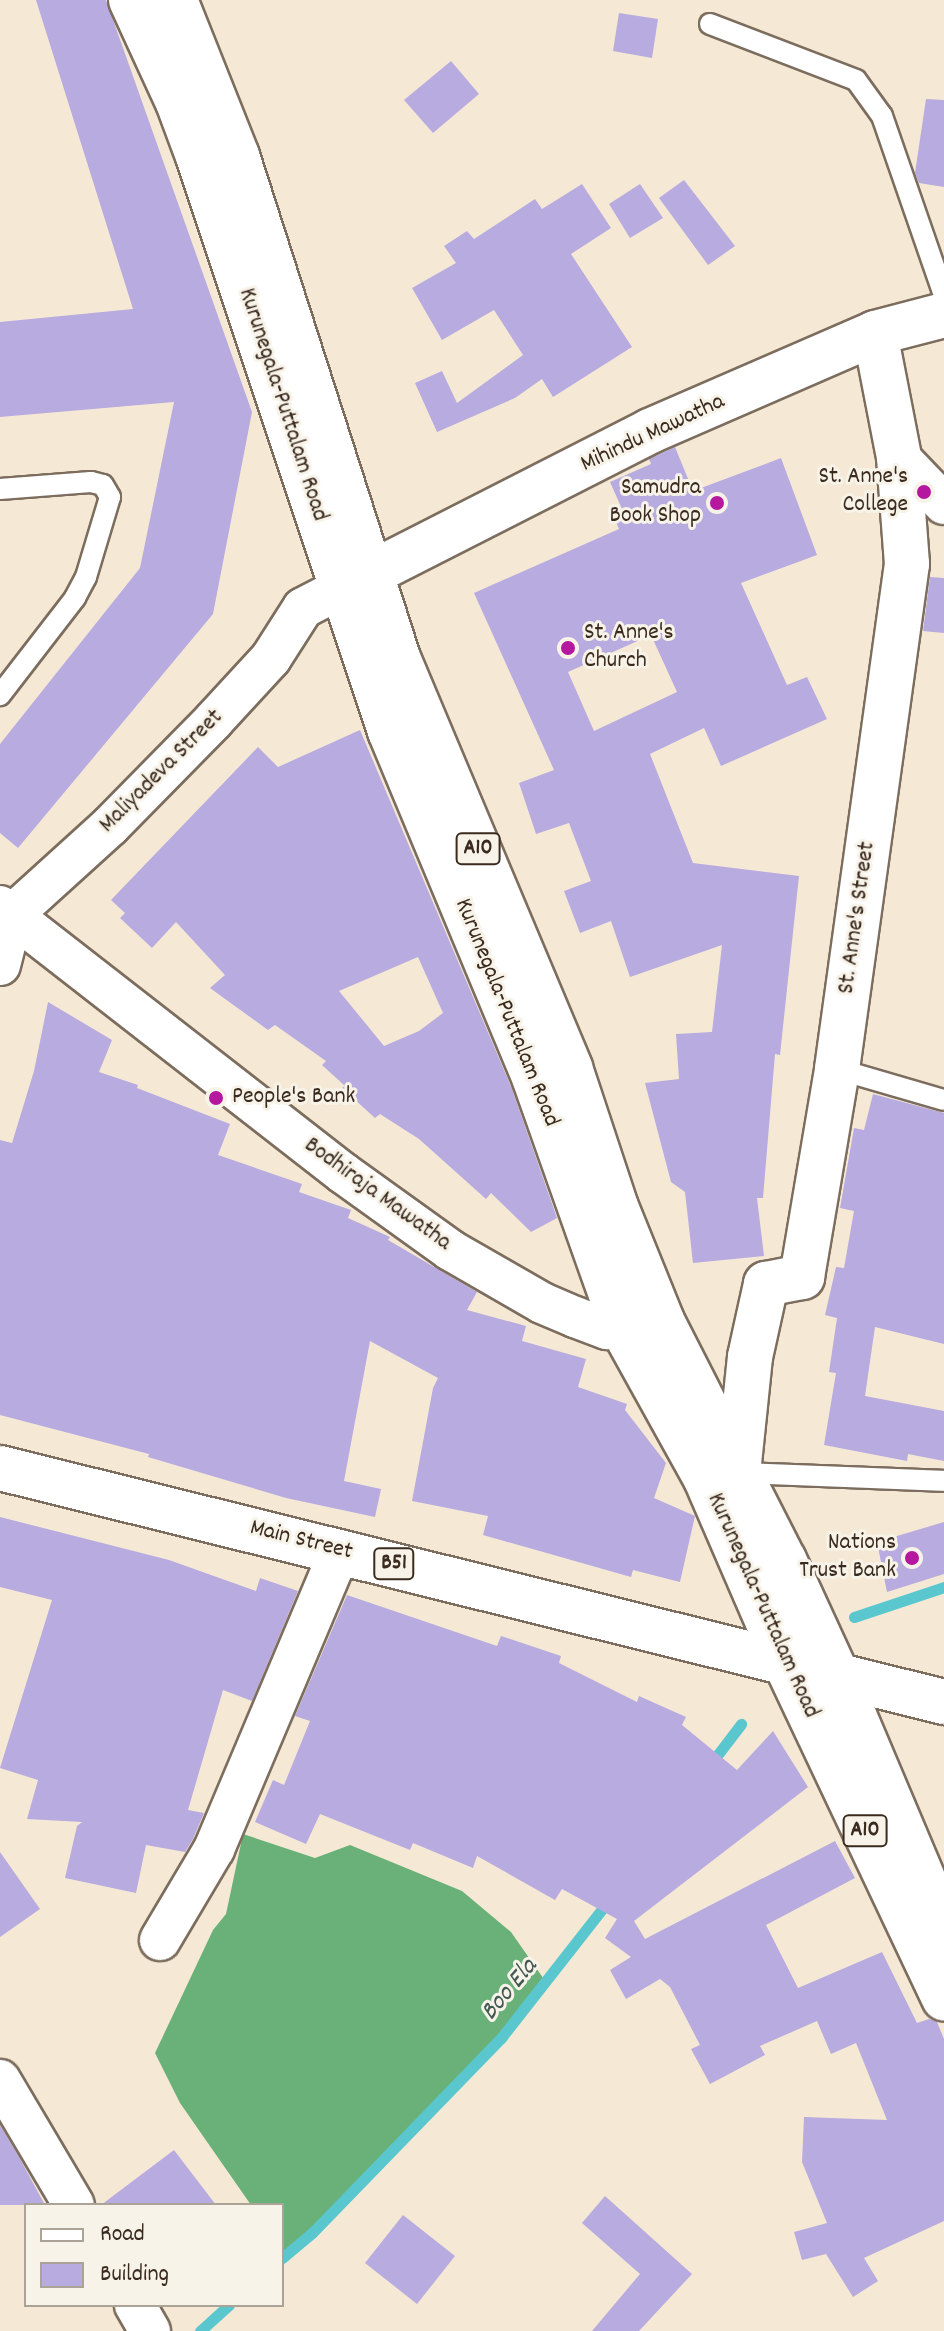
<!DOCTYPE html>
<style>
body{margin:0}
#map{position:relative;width:944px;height:2331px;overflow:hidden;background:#f5e9d5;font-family:Dekko,sans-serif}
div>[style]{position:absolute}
.forest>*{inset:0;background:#69b178}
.stream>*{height:11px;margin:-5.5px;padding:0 5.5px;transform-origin:5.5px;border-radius:5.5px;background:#5ac7cf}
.building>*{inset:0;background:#b7abe0}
.roads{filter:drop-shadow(2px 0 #7c6d5e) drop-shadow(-2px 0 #7c6d5e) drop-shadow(0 2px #7c6d5e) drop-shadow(0 -2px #7c6d5e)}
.service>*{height:20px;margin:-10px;padding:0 10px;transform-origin:10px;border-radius:10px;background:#fff}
.minor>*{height:40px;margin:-20px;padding:0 20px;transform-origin:20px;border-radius:20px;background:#fff}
.tertiary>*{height:44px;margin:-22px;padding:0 22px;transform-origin:22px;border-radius:22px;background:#fff}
.primary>*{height:44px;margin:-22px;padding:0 22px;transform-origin:22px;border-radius:22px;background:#fff}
.trunk>*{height:44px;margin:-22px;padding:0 22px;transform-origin:22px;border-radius:22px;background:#fff}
.dots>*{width:22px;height:22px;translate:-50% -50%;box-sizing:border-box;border:4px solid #f7f3e8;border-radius:50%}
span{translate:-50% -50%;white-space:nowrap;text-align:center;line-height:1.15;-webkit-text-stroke:6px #f7f3e8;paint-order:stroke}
.shield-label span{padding:2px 6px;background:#f7f3e8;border:2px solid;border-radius:6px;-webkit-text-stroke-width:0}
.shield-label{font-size:22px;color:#3b2a1e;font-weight:700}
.street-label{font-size:24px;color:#3b2a1e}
.poi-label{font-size:24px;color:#3b2a1e}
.right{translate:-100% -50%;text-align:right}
.left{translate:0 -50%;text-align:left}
.water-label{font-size:26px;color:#445953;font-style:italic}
.legend{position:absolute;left:24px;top:2203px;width:260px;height:104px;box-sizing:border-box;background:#f7f3e8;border:2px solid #aca397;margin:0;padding:10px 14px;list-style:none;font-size:24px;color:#3b2a1e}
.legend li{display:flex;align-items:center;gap:16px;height:40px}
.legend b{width:40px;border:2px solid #aca397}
</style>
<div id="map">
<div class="forest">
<div style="clip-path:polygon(243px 1834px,315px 1858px,350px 1845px,462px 1891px,511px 1932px,548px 1985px,312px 2233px,286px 2254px,282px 2249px,282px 2205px,251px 2205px,180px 2103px,155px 2053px,213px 1930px,226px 1914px)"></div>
</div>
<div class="stream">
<div style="left:854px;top:1617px;width:95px;rotate:-18.4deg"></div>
<div style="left:709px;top:1766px;width:53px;rotate:-52.7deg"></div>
<div style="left:282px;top:2258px;width:39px;rotate:-40deg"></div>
<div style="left:312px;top:2233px;width:272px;rotate:-45.9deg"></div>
<div style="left:501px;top:2038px;width:177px;rotate:-51.9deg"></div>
<div style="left:200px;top:2331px;width:39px;rotate:-42deg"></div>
</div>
<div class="building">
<div style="clip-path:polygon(36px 0,106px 0,252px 412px,213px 614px,18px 848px,0 833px,0 744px,140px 568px,174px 402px,0 417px,0 322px,133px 309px)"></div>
<div style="clip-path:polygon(619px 13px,658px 19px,652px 58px,613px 51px)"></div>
<div style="clip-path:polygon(451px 61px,479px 94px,433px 133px,404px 100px)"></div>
<div style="clip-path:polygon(926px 99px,944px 100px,944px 187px,919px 183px,915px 173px)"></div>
<div style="clip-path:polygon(684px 180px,735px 246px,708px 265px,659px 198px)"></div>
<div style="clip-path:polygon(582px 184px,611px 228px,571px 254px,632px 347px,553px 397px,542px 379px,515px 398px,437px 432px,415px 383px,442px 371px,457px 403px,523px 355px,494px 310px,442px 340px,412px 288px,456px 263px,444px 246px,467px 231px,474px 239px,535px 199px,542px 209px)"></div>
<div style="clip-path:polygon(640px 184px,663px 218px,630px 238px,609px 204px)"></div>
<div style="clip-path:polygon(evenodd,675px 447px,693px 491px,781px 458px,817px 555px,741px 583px,787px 685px,807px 677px,827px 719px,721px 766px,704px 728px,650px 754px,693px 863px,799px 876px,780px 1055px,775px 1054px,763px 1198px,757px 1198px,764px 1256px,693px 1263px,685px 1192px,671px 1182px,645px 1083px,679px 1079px,676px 1034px,712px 1032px,722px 945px,630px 977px,611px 921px,580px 933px,564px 891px,591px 881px,569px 823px,536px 834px,519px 783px,554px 770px,474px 593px,619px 529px,616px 522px,626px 518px,610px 482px,651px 464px,649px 459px,675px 447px,651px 635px,677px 692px,594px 731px,568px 672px,651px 635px)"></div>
<div style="clip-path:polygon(930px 577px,944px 578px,944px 633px,923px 631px)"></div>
<div style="clip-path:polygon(evenodd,360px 730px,512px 1089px,557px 1218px,531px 1232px,491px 1193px,486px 1199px,419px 1139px,380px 1114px,375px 1118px,342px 1088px,345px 1086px,322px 1065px,326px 1061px,275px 1025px,268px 1030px,210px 988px,225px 975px,176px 922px,152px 948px,120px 918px,125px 913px,111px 900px,258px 747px,278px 767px,360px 730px,418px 957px,443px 1013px,419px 1031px,384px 1046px,339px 991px,418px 957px)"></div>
<div style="clip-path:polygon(48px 1002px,112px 1040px,99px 1072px,138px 1085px,137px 1088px,230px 1124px,218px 1155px,302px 1184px,299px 1192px,351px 1210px,348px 1218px,390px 1237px,388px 1240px,477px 1292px,467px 1310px,526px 1326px,522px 1341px,586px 1359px,578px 1387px,627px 1404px,625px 1410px,666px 1463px,654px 1498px,695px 1516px,680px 1582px,633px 1570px,631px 1577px,483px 1535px,488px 1516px,412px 1501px,433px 1388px,438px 1378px,370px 1341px,344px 1481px,381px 1489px,375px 1517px,286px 1498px,148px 1457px,149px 1454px,0 1415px,0 1140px,12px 1143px,34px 1071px)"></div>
<div style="clip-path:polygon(873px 1094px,944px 1113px,944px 1344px,875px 1327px,865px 1396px,944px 1411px,944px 1461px,908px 1454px,907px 1461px,824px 1445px,836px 1373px,829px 1372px,837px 1318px,825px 1315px,836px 1267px,844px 1268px,854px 1211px,840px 1208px,854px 1128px,864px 1130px)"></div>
<div style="clip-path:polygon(0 1517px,169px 1560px,256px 1591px,260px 1578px,298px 1591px,252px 1701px,223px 1690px,188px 1810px,204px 1813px,193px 1839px,185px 1852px,146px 1845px,136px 1893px,65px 1878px,77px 1826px,82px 1822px,27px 1819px,38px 1780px,0 1768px,52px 1600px,0 1587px)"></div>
<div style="clip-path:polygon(944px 1522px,944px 1574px,887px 1592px,877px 1542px)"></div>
<div style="clip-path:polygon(347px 1595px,497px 1646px,501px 1636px,561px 1656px,559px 1663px,637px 1702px,639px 1696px,686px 1717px,682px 1725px,737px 1770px,773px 1731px,808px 1787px,634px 1921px,645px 1939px,835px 1841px,855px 1878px,766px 1925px,798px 1988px,882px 1952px,917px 2023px,929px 2019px,937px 2022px,944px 2039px,944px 2221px,864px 2258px,878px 2281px,853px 2297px,826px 2254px,802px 2260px,794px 2232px,827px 2223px,802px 2162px,804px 2117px,887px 2120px,856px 2043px,831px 2054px,817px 2021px,760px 2046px,765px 2055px,710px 2084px,691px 2049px,700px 2045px,670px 1987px,660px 1979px,626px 1999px,610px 1970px,631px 1957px,605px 1938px,617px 1919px,562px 1889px,555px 1900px,477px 1856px,473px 1868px,413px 1843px,410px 1850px,320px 1814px,306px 1844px,255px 1822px,273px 1780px,284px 1785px,310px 1721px,295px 1716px)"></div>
<div style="clip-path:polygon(0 1852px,40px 1909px,0 1937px)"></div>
<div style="clip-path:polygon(0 2125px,19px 2157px,45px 2205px,0 2205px)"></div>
<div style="clip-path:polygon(174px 2150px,216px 2205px,101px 2205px)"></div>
<div style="clip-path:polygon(605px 2196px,692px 2274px,639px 2331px,592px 2331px,640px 2274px,582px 2223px)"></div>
<div style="clip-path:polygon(403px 2215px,455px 2256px,417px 2304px,365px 2263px)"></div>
</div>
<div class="roads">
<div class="service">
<div style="left:710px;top:24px;width:156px;rotate:21deg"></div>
<div style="left:856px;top:80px;width:44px;rotate:54.2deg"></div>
<div style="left:882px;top:116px;width:189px;rotate:70.9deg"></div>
<div style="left:0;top:489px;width:91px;rotate:-4.4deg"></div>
<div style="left:91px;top:482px;width:12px;rotate:14deg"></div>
<div style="left:103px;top:485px;width:14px;rotate:60deg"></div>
<div style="left:110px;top:497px;width:84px;rotate:106.7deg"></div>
<div style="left:86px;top:577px;width:24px;rotate:118deg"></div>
<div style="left:75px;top:598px;width:123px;rotate:127.7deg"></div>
<div style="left:837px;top:1069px;width:111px;rotate:16.2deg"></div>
<div style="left:740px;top:1473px;width:204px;rotate:2.2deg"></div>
</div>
<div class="minor">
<div style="left:899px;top:457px;width:65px;rotate:46.2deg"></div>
<div style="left:0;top:906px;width:435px;rotate:37.9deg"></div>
<div style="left:343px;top:1173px;width:132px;rotate:35.7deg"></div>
<div style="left:450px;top:1250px;width:106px;rotate:29.9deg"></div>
<div style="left:542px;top:1303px;width:36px;rotate:23deg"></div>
<div style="left:575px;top:1317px;width:34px;rotate:21deg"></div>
<div style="left:607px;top:1329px;width:45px;rotate:-7.6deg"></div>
<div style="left:0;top:965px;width:53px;rotate:-75.7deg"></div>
<div style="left:13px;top:914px;width:131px;rotate:-42.2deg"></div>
<div style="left:110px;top:826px;width:148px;rotate:-45.5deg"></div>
<div style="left:214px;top:720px;width:84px;rotate:-47.4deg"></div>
<div style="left:271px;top:658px;width:59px;rotate:-57.4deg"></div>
<div style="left:303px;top:608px;width:42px;rotate:-27.2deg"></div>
<div style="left:160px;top:1940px;width:106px;rotate:-59.3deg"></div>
<div style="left:214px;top:1849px;width:324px;rotate:-67.1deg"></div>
<div style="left:0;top:2080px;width:145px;rotate:59.4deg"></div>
<div style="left:135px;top:2305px;width:30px;rotate:60deg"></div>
</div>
<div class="tertiary">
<div style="left:340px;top:589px;width:348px;rotate:-27deg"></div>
<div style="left:650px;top:431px;width:245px;rotate:-23.5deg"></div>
<div style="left:875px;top:333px;width:71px;rotate:-14.6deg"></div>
<div style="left:738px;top:1473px;width:117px;rotate:-84.1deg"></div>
<div style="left:750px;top:1357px;width:75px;rotate:-77.6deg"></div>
<div style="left:766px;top:1284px;width:37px;rotate:-11deg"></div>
<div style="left:802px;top:1277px;width:211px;rotate:-80.4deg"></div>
<div style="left:837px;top:1069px;width:510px;rotate:-82.11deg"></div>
<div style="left:907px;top:564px;width:107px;rotate:-94.3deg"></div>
<div style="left:899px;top:457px;width:126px;rotate:-101deg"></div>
</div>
<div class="primary">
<div style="left:0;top:1468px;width:973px;rotate:13.92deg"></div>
</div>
<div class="trunk">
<div style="left:131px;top:0;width:112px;rotate:65.3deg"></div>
<div style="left:178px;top:102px;width:58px;rotate:69.7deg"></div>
<div style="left:198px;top:156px;width:606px;rotate:71.54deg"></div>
<div style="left:390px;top:731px;width:378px;rotate:67.4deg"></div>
<div style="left:535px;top:1080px;width:264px;rotate:70.5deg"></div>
<div style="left:623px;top:1329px;width:171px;rotate:61deg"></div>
<div style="left:706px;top:1479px;width:202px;rotate:66.6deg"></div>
<div style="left:786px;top:1664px;width:370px;rotate:64.7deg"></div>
<div style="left:175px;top:0;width:168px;rotate:68.3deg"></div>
<div style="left:237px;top:156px;width:527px;rotate:72.22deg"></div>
<div style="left:398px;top:658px;width:445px;rotate:67.2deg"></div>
<div style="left:570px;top:1068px;width:146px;rotate:71.7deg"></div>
<div style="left:616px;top:1207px;width:123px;rotate:68deg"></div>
<div style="left:662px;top:1321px;width:268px;rotate:63deg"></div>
<div style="left:784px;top:1560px;width:127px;rotate:65.3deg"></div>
<div style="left:837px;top:1675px;width:275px;rotate:67.1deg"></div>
</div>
</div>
<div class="dots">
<div style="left:924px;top:492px;background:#b5179e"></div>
<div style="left:717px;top:503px;background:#b5179e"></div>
<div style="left:568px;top:648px;background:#b5179e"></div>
<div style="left:216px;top:1098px;background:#b5179e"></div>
<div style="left:912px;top:1558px;background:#b5179e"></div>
</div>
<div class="shield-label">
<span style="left:478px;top:849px">A10</span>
<span style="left:394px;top:1564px">B51</span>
<span style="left:865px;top:1831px">A10</span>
</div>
<div class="street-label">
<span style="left:282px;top:405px;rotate:72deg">Kurunegala-Puttalam Road</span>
<span style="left:653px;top:434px;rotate:-25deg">Mihindu Mawatha</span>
<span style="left:162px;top:772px;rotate:-45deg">Maliyadeva Street</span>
<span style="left:858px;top:918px;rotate:-82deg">St. Anne's Street</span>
<span style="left:506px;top:1013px;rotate:68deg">Kurunegala-Puttalam Road</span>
<span style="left:377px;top:1195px;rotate:36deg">Bodhiraja Mawatha</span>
<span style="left:301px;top:1541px;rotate:14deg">Main Street</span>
<span style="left:762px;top:1606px;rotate:66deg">Kurunegala-Puttalam Road</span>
</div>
<div class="poi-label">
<span class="right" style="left:908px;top:492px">St. Anne's<br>College</span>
<span class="right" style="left:701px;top:503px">Samudra<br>Book Shop</span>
<span class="left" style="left:584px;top:648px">St. Anne's<br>Church</span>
<span class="left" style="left:232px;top:1098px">People's Bank</span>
<span class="right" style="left:896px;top:1558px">Nations<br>Trust Bank</span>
</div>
<div class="water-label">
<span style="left:510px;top:1990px;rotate:-50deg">Boo Ela</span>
</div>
<ul class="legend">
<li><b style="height:10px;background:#fff"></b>Road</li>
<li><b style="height:22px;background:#b7abe0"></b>Building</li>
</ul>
</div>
